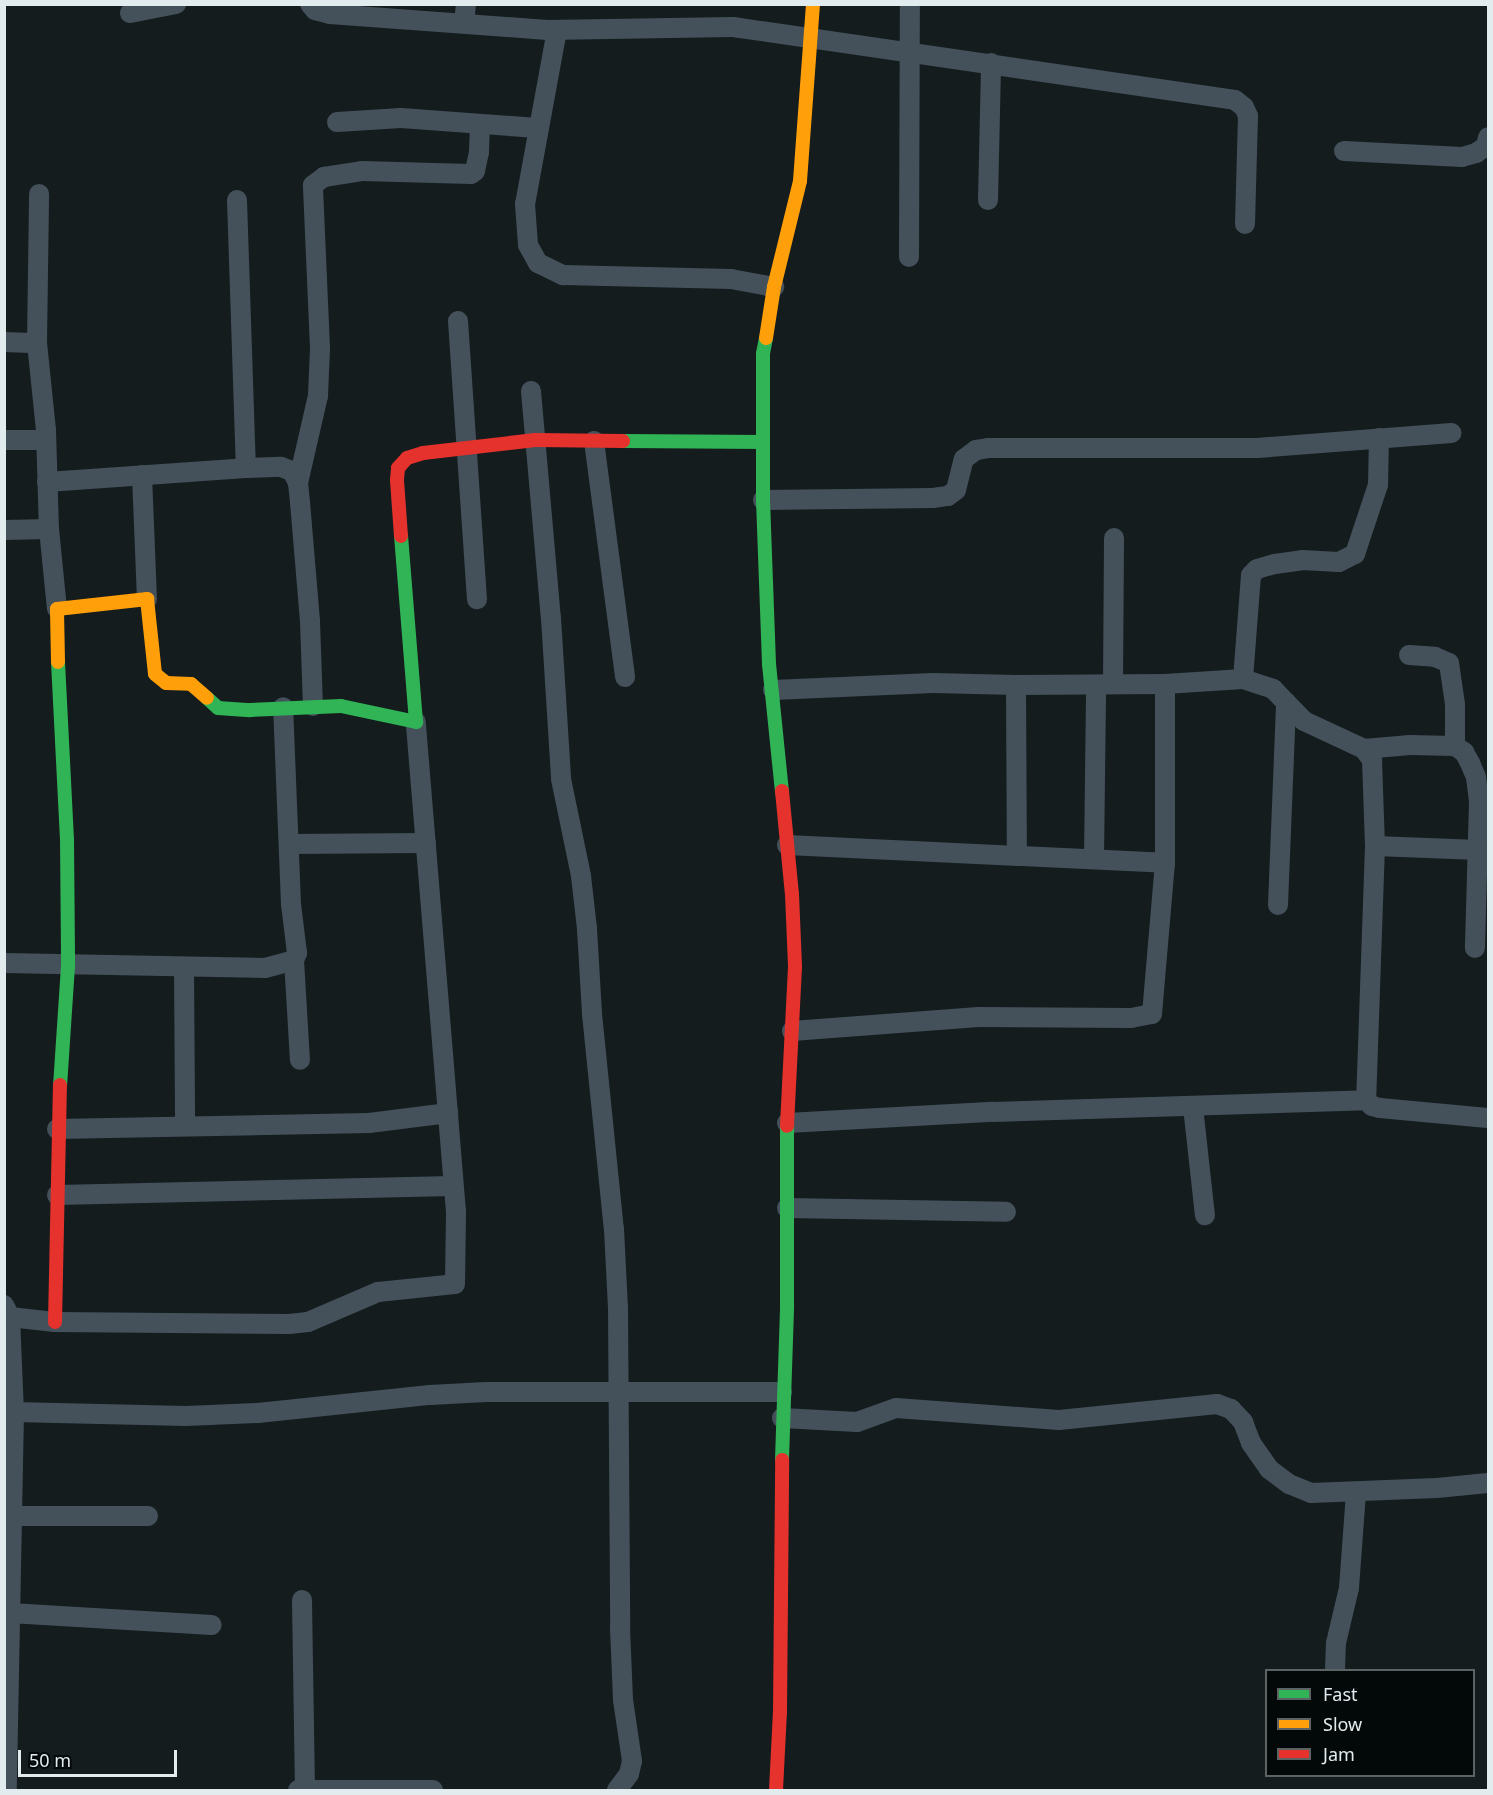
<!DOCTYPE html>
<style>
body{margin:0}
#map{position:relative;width:1493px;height:1795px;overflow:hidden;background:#141c1e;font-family:"Noto Sans",sans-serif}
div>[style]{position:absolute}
.street>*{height:20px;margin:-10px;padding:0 10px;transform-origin:10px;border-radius:10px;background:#44515b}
.fast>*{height:14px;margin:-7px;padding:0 7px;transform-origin:7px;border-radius:7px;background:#30b455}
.slow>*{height:14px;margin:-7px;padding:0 7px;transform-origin:7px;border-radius:7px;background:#ff9f0a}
.jam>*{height:14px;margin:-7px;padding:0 7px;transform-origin:7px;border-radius:7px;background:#e5322d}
span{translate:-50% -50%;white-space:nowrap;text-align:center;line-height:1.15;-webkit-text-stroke:5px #030809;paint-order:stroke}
.frame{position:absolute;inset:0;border:6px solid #e2ecef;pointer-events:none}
.legend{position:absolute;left:1265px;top:1669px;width:210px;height:108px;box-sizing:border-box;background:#030809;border:2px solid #5c6365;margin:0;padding:8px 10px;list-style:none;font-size:18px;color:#e2ecef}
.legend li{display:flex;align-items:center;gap:12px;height:30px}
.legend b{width:30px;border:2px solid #5c6365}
.scale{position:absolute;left:18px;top:1750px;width:159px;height:27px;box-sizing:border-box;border:3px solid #e2ecef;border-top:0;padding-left:8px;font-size:18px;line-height:21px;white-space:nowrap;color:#e2ecef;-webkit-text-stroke:4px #030809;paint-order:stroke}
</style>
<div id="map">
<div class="street">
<div style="left:310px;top:4px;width:8px;rotate:50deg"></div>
<div style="left:315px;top:10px;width:16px;rotate:15deg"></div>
<div style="left:330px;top:14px;width:218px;rotate:4.2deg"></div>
<div style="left:547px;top:30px;width:186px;rotate:-0.9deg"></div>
<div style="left:733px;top:27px;width:507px;rotate:8.27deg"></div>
<div style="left:1235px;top:100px;width:11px;rotate:38deg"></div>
<div style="left:1244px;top:107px;width:10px;rotate:66deg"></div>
<div style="left:1248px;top:116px;width:108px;rotate:91.6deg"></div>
<div style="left:130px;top:13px;width:47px;rotate:-11.1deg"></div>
<div style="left:464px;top:23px;width:19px;rotate:-84deg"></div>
<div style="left:557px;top:30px;width:177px;rotate:100.4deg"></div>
<div style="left:525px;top:204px;width:41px;rotate:85.8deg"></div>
<div style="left:528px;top:245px;width:21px;rotate:61deg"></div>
<div style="left:538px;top:263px;width:28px;rotate:26deg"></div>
<div style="left:563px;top:275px;width:168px;rotate:1.4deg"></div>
<div style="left:731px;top:279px;width:44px;rotate:10.5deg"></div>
<div style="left:337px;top:122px;width:64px;rotate:-3.6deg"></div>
<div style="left:401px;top:118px;width:137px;rotate:4.2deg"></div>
<div style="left:1344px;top:151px;width:118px;rotate:2.9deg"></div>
<div style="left:1462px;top:157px;width:15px;rotate:-16deg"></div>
<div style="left:1476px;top:153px;width:12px;rotate:-35deg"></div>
<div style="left:1486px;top:146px;width:9px;rotate:-77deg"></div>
<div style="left:237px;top:200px;width:268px;rotate:88.1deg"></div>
<div style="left:988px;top:200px;width:137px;rotate:-88.7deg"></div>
<div style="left:909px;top:257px;width:253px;rotate:-89.8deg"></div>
<div style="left:458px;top:321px;width:279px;rotate:86.1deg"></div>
<div style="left:4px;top:342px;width:33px;rotate:2deg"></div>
<div style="left:37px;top:343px;width:87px;rotate:84.1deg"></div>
<div style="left:46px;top:430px;width:99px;rotate:88.3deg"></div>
<div style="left:49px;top:529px;width:80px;rotate:84.3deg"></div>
<div style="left:37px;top:343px;width:149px;rotate:-89.2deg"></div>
<div style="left:531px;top:391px;width:228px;rotate:85deg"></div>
<div style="left:551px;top:618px;width:161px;rotate:86.4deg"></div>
<div style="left:561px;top:779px;width:99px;rotate:78.3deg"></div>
<div style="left:581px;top:876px;width:53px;rotate:83.5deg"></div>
<div style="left:587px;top:929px;width:85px;rotate:86.6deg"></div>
<div style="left:592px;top:1014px;width:216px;rotate:84.2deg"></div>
<div style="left:614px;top:1229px;width:79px;rotate:87.1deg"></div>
<div style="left:618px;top:1308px;width:320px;rotate:89.6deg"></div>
<div style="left:620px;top:1628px;width:72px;rotate:87.6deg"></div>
<div style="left:623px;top:1700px;width:62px;rotate:81.6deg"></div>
<div style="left:632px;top:1761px;width:13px;rotate:103deg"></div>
<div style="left:629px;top:1774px;width:20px;rotate:127deg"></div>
<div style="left:4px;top:440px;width:42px"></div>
<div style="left:594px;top:441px;width:238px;rotate:82.5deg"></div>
<div style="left:142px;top:475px;width:124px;rotate:87.7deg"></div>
<div style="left:47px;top:482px;width:199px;rotate:-4deg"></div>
<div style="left:246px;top:468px;width:35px;rotate:-2deg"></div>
<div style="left:281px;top:467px;width:12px;rotate:20deg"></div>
<div style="left:292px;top:471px;width:13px;rotate:63deg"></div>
<div style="left:298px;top:483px;width:19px;rotate:84deg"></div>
<div style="left:300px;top:502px;width:119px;rotate:85.2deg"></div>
<div style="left:310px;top:621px;width:85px;rotate:88deg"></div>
<div style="left:298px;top:483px;width:89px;rotate:-77.1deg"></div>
<div style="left:318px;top:396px;width:48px;rotate:-87.6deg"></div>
<div style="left:320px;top:348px;width:163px;rotate:-92.5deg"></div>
<div style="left:313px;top:185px;width:14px;rotate:-36deg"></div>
<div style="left:324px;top:177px;width:38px;rotate:-9deg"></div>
<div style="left:362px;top:171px;width:109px;rotate:1.6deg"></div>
<div style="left:471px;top:174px;width:5px;rotate:-37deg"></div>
<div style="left:475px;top:171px;width:19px;rotate:-78deg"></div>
<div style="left:479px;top:152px;width:28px;rotate:-88deg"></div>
<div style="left:763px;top:500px;width:170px;rotate:-0.7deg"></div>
<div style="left:933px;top:498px;width:15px;rotate:-8deg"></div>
<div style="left:948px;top:496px;width:10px;rotate:-37deg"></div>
<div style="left:956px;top:490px;width:32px;rotate:-76deg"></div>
<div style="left:964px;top:459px;width:15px;rotate:-37deg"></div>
<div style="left:976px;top:450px;width:12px;rotate:-9deg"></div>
<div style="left:988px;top:448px;width:269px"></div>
<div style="left:1257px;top:448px;width:195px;rotate:-4.4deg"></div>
<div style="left:4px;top:530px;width:45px;rotate:-1.3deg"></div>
<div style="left:1409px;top:655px;width:26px;rotate:4deg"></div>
<div style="left:1435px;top:657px;width:15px;rotate:23deg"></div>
<div style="left:1449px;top:663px;width:41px;rotate:81.7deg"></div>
<div style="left:1455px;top:704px;width:42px;rotate:90deg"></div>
<div style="left:1243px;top:679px;width:104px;rotate:-85.6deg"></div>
<div style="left:1251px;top:575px;width:8px;rotate:-45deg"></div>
<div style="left:1257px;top:569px;width:19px;rotate:-16deg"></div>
<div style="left:1275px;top:564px;width:27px;rotate:-8deg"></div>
<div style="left:1302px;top:560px;width:37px;rotate:3deg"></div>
<div style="left:1339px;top:562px;width:18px;rotate:-27deg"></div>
<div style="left:1355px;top:554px;width:73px;rotate:-71.6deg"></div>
<div style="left:1378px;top:485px;width:47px;rotate:-88.8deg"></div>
<div style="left:1113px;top:684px;width:146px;rotate:-89.6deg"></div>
<div style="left:1016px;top:685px;width:171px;rotate:89.7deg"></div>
<div style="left:773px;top:690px;width:160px;rotate:-2.5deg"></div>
<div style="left:933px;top:683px;width:83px;rotate:1.4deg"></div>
<div style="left:1016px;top:685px;width:149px;rotate:-0.4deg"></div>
<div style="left:1165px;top:684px;width:78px;rotate:-3.7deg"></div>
<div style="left:1243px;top:679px;width:32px;rotate:18deg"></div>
<div style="left:1273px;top:689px;width:45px;rotate:45.9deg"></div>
<div style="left:1304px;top:721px;width:66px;rotate:25deg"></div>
<div style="left:1364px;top:749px;width:14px;rotate:54deg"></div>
<div style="left:1372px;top:760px;width:86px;rotate:88deg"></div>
<div style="left:1375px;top:846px;width:254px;rotate:92deg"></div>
<div style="left:1366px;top:1100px;width:8px;rotate:45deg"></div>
<div style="left:1372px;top:1106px;width:8px;rotate:14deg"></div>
<div style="left:1380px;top:1108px;width:108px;rotate:5.3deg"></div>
<div style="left:1364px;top:749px;width:46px;rotate:-5deg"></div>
<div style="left:1410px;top:745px;width:45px;rotate:1.3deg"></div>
<div style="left:1455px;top:746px;width:11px;rotate:34deg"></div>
<div style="left:1464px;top:752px;width:13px;rotate:61deg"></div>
<div style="left:1470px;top:763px;width:15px;rotate:67deg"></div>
<div style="left:1476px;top:777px;width:25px;rotate:83deg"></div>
<div style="left:1479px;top:802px;width:146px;rotate:91.6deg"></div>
<div style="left:289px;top:844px;width:137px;rotate:-0.4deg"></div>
<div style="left:787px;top:845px;width:378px;rotate:2.7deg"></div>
<div style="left:1375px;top:846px;width:104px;rotate:2.2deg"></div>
<div style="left:1094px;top:859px;width:174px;rotate:-89.3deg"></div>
<div style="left:1278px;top:905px;width:203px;rotate:-87.7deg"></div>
<div style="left:294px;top:960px;width:100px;rotate:86.6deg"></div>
<div style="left:4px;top:963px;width:261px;rotate:1.1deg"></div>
<div style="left:265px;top:968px;width:30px;rotate:-15deg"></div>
<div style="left:294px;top:960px;width:8px;rotate:-67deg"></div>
<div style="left:297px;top:953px;width:49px;rotate:-97deg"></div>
<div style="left:291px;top:904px;width:197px;rotate:-92.3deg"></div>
<div style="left:184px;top:968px;width:158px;rotate:89.6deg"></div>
<div style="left:792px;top:1031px;width:187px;rotate:-4.3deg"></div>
<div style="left:978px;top:1017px;width:153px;rotate:0.4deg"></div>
<div style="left:1131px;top:1018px;width:21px;rotate:-11deg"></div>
<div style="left:1152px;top:1014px;width:152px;rotate:-85.1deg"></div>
<div style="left:1165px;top:863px;width:179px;rotate:-90deg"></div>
<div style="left:1193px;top:1107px;width:109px;rotate:83.7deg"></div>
<div style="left:787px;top:1123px;width:206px;rotate:-3.1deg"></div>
<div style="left:993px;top:1112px;width:373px;rotate:-1.8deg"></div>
<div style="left:57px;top:1129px;width:312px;rotate:-1.1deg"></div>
<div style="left:369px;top:1123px;width:80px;rotate:-7.2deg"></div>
<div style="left:57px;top:1195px;width:396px;rotate:-1.3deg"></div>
<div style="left:787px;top:1208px;width:219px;rotate:1deg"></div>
<div style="left:4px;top:1305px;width:13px;rotate:63deg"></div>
<div style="left:10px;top:1317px;width:95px;rotate:87.6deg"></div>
<div style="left:14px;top:1412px;width:378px;rotate:91.1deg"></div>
<div style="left:10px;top:1317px;width:45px;rotate:6.3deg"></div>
<div style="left:55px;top:1322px;width:234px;rotate:0.5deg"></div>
<div style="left:289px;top:1324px;width:19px;rotate:-6deg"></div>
<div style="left:308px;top:1322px;width:76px;rotate:-23.2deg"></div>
<div style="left:378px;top:1292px;width:77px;rotate:-5.9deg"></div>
<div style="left:455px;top:1284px;width:72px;rotate:-89.2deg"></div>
<div style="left:456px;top:1212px;width:492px;rotate:-94.7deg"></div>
<div style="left:14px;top:1412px;width:172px;rotate:1.3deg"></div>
<div style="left:186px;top:1416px;width:72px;rotate:-2.4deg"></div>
<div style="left:258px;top:1413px;width:173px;rotate:-6deg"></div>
<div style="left:430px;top:1395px;width:56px;rotate:-3.1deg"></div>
<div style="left:486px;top:1392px;width:296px"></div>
<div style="left:782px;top:1418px;width:75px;rotate:3.1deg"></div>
<div style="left:857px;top:1422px;width:41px;rotate:-19.7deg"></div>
<div style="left:896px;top:1408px;width:163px;rotate:4.2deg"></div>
<div style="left:1059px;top:1420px;width:159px;rotate:-5.8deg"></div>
<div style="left:1217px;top:1404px;width:15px;rotate:20deg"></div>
<div style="left:1231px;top:1409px;width:18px;rotate:47deg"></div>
<div style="left:1243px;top:1422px;width:22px;rotate:69deg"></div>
<div style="left:1251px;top:1443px;width:32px;rotate:55deg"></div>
<div style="left:1269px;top:1469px;width:25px;rotate:37deg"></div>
<div style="left:1289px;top:1484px;width:24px;rotate:22deg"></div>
<div style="left:1311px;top:1493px;width:126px;rotate:-2.3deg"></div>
<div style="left:1437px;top:1488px;width:51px;rotate:-5.6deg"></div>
<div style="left:4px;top:1516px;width:144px"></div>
<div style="left:302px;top:1600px;width:189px;rotate:89.1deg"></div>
<div style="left:10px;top:1613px;width:202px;rotate:3.4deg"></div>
<div style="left:1335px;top:1670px;width:27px;rotate:-88deg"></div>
<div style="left:1336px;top:1643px;width:57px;rotate:-76.7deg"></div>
<div style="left:1349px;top:1588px;width:96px;rotate:-85.8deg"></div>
<div style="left:298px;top:1790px;width:135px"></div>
</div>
<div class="fast">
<div style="left:766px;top:338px;width:16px;rotate:101deg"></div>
<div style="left:763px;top:354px;width:146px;rotate:90deg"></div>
<div style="left:763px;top:500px;width:164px;rotate:87.9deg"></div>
<div style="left:769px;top:664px;width:128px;rotate:84.2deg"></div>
<div style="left:623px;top:441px;width:140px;rotate:0.4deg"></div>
<div style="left:58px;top:662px;width:178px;rotate:87.1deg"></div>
<div style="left:67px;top:840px;width:126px;rotate:89.5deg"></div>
<div style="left:68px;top:966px;width:119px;rotate:93.8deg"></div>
<div style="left:207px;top:698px;width:15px;rotate:42deg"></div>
<div style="left:218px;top:708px;width:32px;rotate:4deg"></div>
<div style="left:250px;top:710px;width:91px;rotate:-2.5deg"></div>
<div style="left:341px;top:706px;width:77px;rotate:12deg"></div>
<div style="left:416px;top:722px;width:187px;rotate:-94.6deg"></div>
<div style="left:782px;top:1460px;width:154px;rotate:-88.1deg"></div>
<div style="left:787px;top:1306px;width:180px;rotate:-90deg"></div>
</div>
<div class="slow">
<div style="left:766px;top:338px;width:52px;rotate:-81.1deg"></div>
<div style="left:774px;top:287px;width:109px;rotate:-76.2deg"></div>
<div style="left:800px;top:181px;width:177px;rotate:-85.8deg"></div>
<div style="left:58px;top:662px;width:53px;rotate:-91.1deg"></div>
<div style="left:57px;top:609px;width:91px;rotate:-6.3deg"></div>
<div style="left:147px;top:599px;width:75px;rotate:83.9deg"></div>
<div style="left:155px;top:674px;width:14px;rotate:39deg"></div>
<div style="left:166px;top:683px;width:25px;rotate:2deg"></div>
<div style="left:191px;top:684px;width:21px;rotate:41deg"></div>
</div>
<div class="jam">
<div style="left:401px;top:536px;width:56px;rotate:-94.1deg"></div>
<div style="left:397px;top:480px;width:12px;rotate:-85deg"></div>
<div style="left:398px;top:468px;width:13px;rotate:-48deg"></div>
<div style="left:407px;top:458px;width:17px;rotate:-17deg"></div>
<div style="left:423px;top:453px;width:113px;rotate:-6.6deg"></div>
<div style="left:535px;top:440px;width:88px;rotate:0.7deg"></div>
<div style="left:782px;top:791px;width:103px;rotate:84.5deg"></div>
<div style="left:792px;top:894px;width:73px;rotate:87.6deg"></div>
<div style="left:795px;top:967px;width:159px;rotate:92.9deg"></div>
<div style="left:55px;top:1322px;width:237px;rotate:-88.8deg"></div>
<div style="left:776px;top:1790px;width:78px;rotate:-87.1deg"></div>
<div style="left:780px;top:1712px;width:252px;rotate:-89.5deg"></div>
</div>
<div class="frame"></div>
<ul class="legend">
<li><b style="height:8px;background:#30b455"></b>Fast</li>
<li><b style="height:8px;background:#ff9f0a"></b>Slow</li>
<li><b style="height:8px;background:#e5322d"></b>Jam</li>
</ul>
<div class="scale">50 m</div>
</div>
